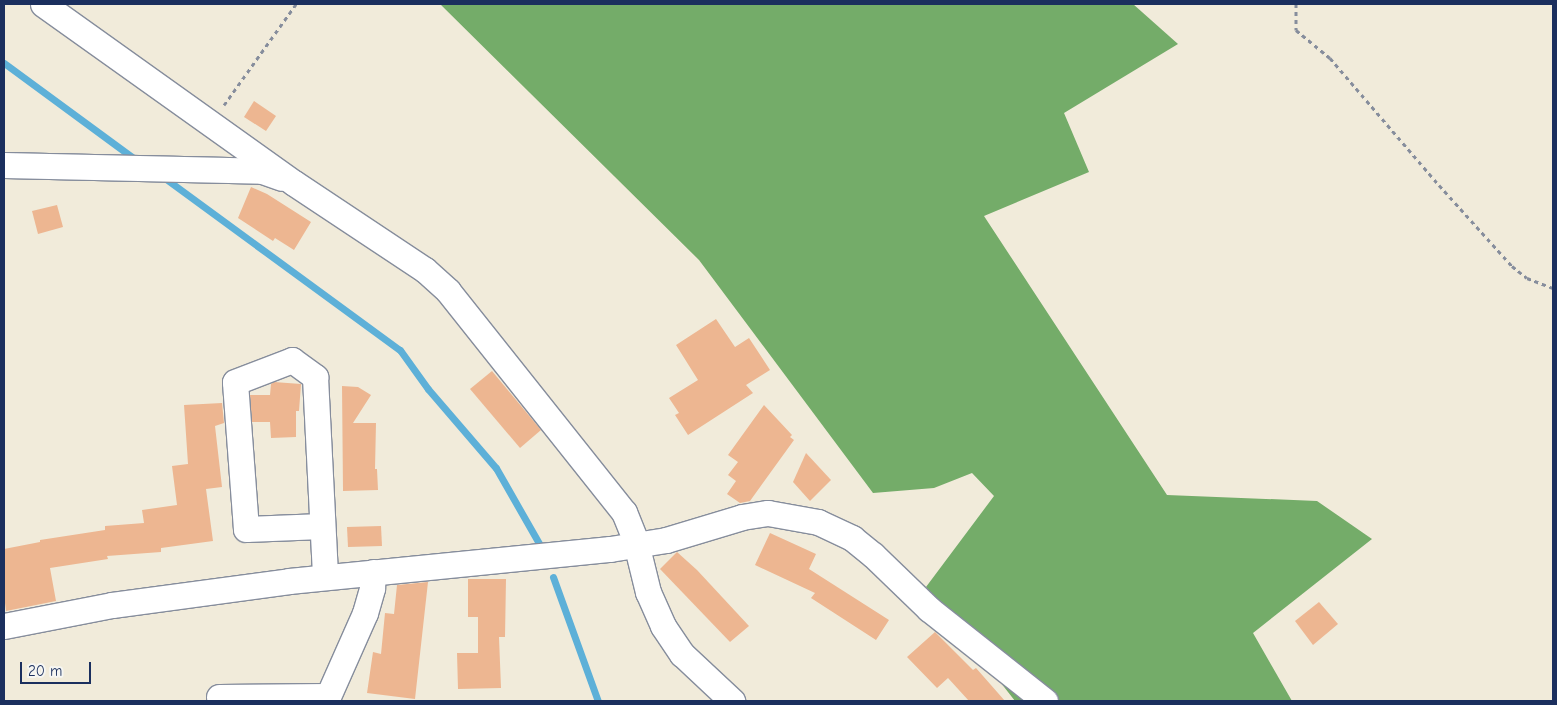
<!DOCTYPE html>
<style>
body{margin:0}
#map{position:relative;width:1557px;height:705px;overflow:hidden;background:#f1ebda;font-family:"Comic Neue",sans-serif}
div>[style]{position:absolute}
.forest>*{inset:0;background:#74ac69}
.stream>*{height:7px;margin:-3.5px;padding:0 3.5px;transform-origin:3.5px;border-radius:3.5px;background:#5db0d8}
.building>*{inset:0;background:#edb691}
.path>*{height:3px;margin-top:-1.5px;transform-origin:0;background:repeating-linear-gradient(90deg,#868d9c 0 4px,transparent 0 8px)}
.roads{filter:drop-shadow(1px 0 #868d9c) drop-shadow(-1px 0 #868d9c) drop-shadow(0 1px #868d9c) drop-shadow(0 -1px #868d9c)}
.minor>*{height:25px;margin:-12.5px;padding:0 12.5px;transform-origin:12.5px;border-radius:12.5px;background:#fff}
span{translate:-50% -50%;white-space:nowrap;text-align:center;line-height:1.15;-webkit-text-stroke:4.5px #f6f6f2;paint-order:stroke}
.frame{position:absolute;inset:0;border:5px solid #1b2f5e;pointer-events:none}
.scale{position:absolute;left:20px;top:662px;width:71px;height:22px;box-sizing:border-box;border:2px solid #1b2f5e;border-top:0;padding-left:6px;font-size:15px;line-height:18px;white-space:nowrap;color:#1b2f5e;-webkit-text-stroke:4px #f6f6f2;paint-order:stroke}
</style>
<div id="map">
<div class="forest">
<div style="clip-path:polygon(440px 4px,1133px 4px,1178px 44px,1064px 113px,1089px 172px,984px 216px,1167px 495px,1317px 501px,1372px 539px,1253px 633px,1292px 701px,1015px 701px,926px 587px,994px 496px,972px 473px,934px 488px,873px 493px,699px 260px)"></div>
</div>
<div class="stream">
<div style="left:4px;top:63px;width:159px;rotate:36.3deg"></div>
<div style="left:166px;top:179px;width:290px;rotate:36.2deg"></div>
<div style="left:400px;top:350px;width:48px;rotate:54.3deg"></div>
<div style="left:428px;top:389px;width:104px;rotate:49.3deg"></div>
<div style="left:496px;top:468px;width:89px;rotate:60.3deg"></div>
<div style="left:553px;top:577px;width:132px;rotate:70.1deg"></div>
</div>
<div class="building">
<div style="clip-path:polygon(254px 101px,276px 116px,266px 131px,244px 117px)"></div>
<div style="clip-path:polygon(251px 187px,267px 194px,311px 222px,294px 250px,275px 238px,273px 241px,238px 218px)"></div>
<div style="clip-path:polygon(57px 205px,63px 227px,38px 234px,32px 211px)"></div>
<div style="clip-path:polygon(716px 319px,735px 347px,749px 338px,770px 370px,746px 385px,753px 393px,688px 435px,675px 415px,679px 413px,669px 398px,698px 380px,676px 345px)"></div>
<div style="clip-path:polygon(492px 371px,541px 430px,520px 448px,470px 389px)"></div>
<div style="clip-path:polygon(274px 382px,301px 384px,299px 411px,296px 411px,296px 437px,271px 438px,270px 422px,252px 422px,250px 395px,270px 395px,271px 384px)"></div>
<div style="clip-path:polygon(342px 386px,358px 387px,371px 395px,353px 423px,376px 423px,375px 469px,377px 469px,378px 490px,343px 491px)"></div>
<div style="clip-path:polygon(222px 403px,224px 423px,215px 426px,222px 487px,206px 489px,213px 541px,161px 548px,161px 552px,107px 556px,108px 559px,50px 568px,56px 601px,6px 611px,4px 595px,4px 549px,40px 542px,40px 540px,105px 530px,105px 526px,144px 523px,142px 510px,177px 505px,172px 466px,188px 464px,184px 405px)"></div>
<div style="clip-path:polygon(764px 405px,792px 435px,790px 437px,794px 440px,750px 501px,740px 503px,727px 494px,736px 481px,728px 475px,738px 462px,728px 455px)"></div>
<div style="clip-path:polygon(806px 453px,831px 480px,810px 501px,793px 482px)"></div>
<div style="clip-path:polygon(381px 526px,382px 546px,348px 547px,347px 527px)"></div>
<div style="clip-path:polygon(770px 533px,816px 554px,809px 569px,889px 620px,876px 640px,811px 598px,815px 593px,755px 565px)"></div>
<div style="clip-path:polygon(677px 552px,697px 570px,749px 626px,730px 642px,660px 569px)"></div>
<div style="clip-path:polygon(468px 579px,506px 579px,505px 637px,499px 637px,501px 688px,458px 689px,457px 653px,478px 653px,478px 617px,468px 617px)"></div>
<div style="clip-path:polygon(428px 582px,415px 699px,367px 693px,373px 652px,381px 654px,385px 613px,394px 614px,397px 585px)"></div>
<div style="clip-path:polygon(1319px 602px,1338px 624px,1313px 645px,1295px 621px)"></div>
<div style="clip-path:polygon(935px 632px,973px 670px,976px 668px,1005px 701px,969px 701px,948px 678px,937px 688px,907px 657px)"></div>
</div>
<div class="path">
<div style="left:1296px;top:4px;width:26px;rotate:90deg"></div>
<div style="left:1296px;top:30px;width:44px;rotate:39.5deg"></div>
<div style="left:1330px;top:58px;width:167px;rotate:49.4deg"></div>
<div style="left:1439px;top:185px;width:109px;rotate:48deg"></div>
<div style="left:1512px;top:266px;width:19px;rotate:39deg"></div>
<div style="left:1527px;top:278px;width:28px;rotate:21deg"></div>
<div style="left:224px;top:105px;width:124px;rotate:-54.5deg"></div>
</div>
<div class="roads">
<div class="minor">
<div style="left:43px;top:4px;width:308px;rotate:35.5deg"></div>
<div style="left:294px;top:183px;width:157px;rotate:33.6deg"></div>
<div style="left:425px;top:270px;width:31px;rotate:42deg"></div>
<div style="left:448px;top:291px;width:283px;rotate:51.5deg"></div>
<div style="left:624px;top:512px;width:29px;rotate:68deg"></div>
<div style="left:635px;top:539px;width:55px;rotate:76.2deg"></div>
<div style="left:648px;top:592px;width:37px;rotate:66deg"></div>
<div style="left:663px;top:626px;width:34px;rotate:56deg"></div>
<div style="left:682px;top:654px;width:69px;rotate:43.2deg"></div>
<div style="left:4px;top:165px;width:258px;rotate:1.3deg"></div>
<div style="left:262px;top:171px;width:21px;rotate:19deg"></div>
<div style="left:322px;top:526px;width:76px;rotate:177.7deg"></div>
<div style="left:246px;top:529px;width:147px;rotate:-94.3deg"></div>
<div style="left:235px;top:382px;width:61px;rotate:-21.1deg"></div>
<div style="left:292px;top:360px;width:29px;rotate:36deg"></div>
<div style="left:315px;top:377px;width:200px;rotate:87.1deg"></div>
<div style="left:4px;top:626px;width:110px;rotate:-11deg"></div>
<div style="left:112px;top:605px;width:179px;rotate:-7.7deg"></div>
<div style="left:289px;top:581px;width:323px;rotate:-5.7deg"></div>
<div style="left:610px;top:549px;width:57px;rotate:-9.1deg"></div>
<div style="left:666px;top:540px;width:79px;rotate:-16.8deg"></div>
<div style="left:742px;top:517px;width:26px;rotate:-9deg"></div>
<div style="left:768px;top:513px;width:51px;rotate:10.2deg"></div>
<div style="left:818px;top:522px;width:38px;rotate:25deg"></div>
<div style="left:852px;top:538px;width:27px;rotate:39deg"></div>
<div style="left:873px;top:555px;width:78px;rotate:44deg"></div>
<div style="left:929px;top:609px;width:148px;rotate:38.4deg"></div>
<div style="left:219px;top:697px;width:109px;rotate:-0.5deg"></div>
<div style="left:326px;top:701px;width:96px;rotate:-66.1deg"></div>
<div style="left:365px;top:613px;width:26px;rotate:-74deg"></div>
<div style="left:372px;top:588px;width:16px;rotate:-86deg"></div>
</div>
</div>
<div class="frame"></div>
<div class="scale">20 m</div>
</div>
